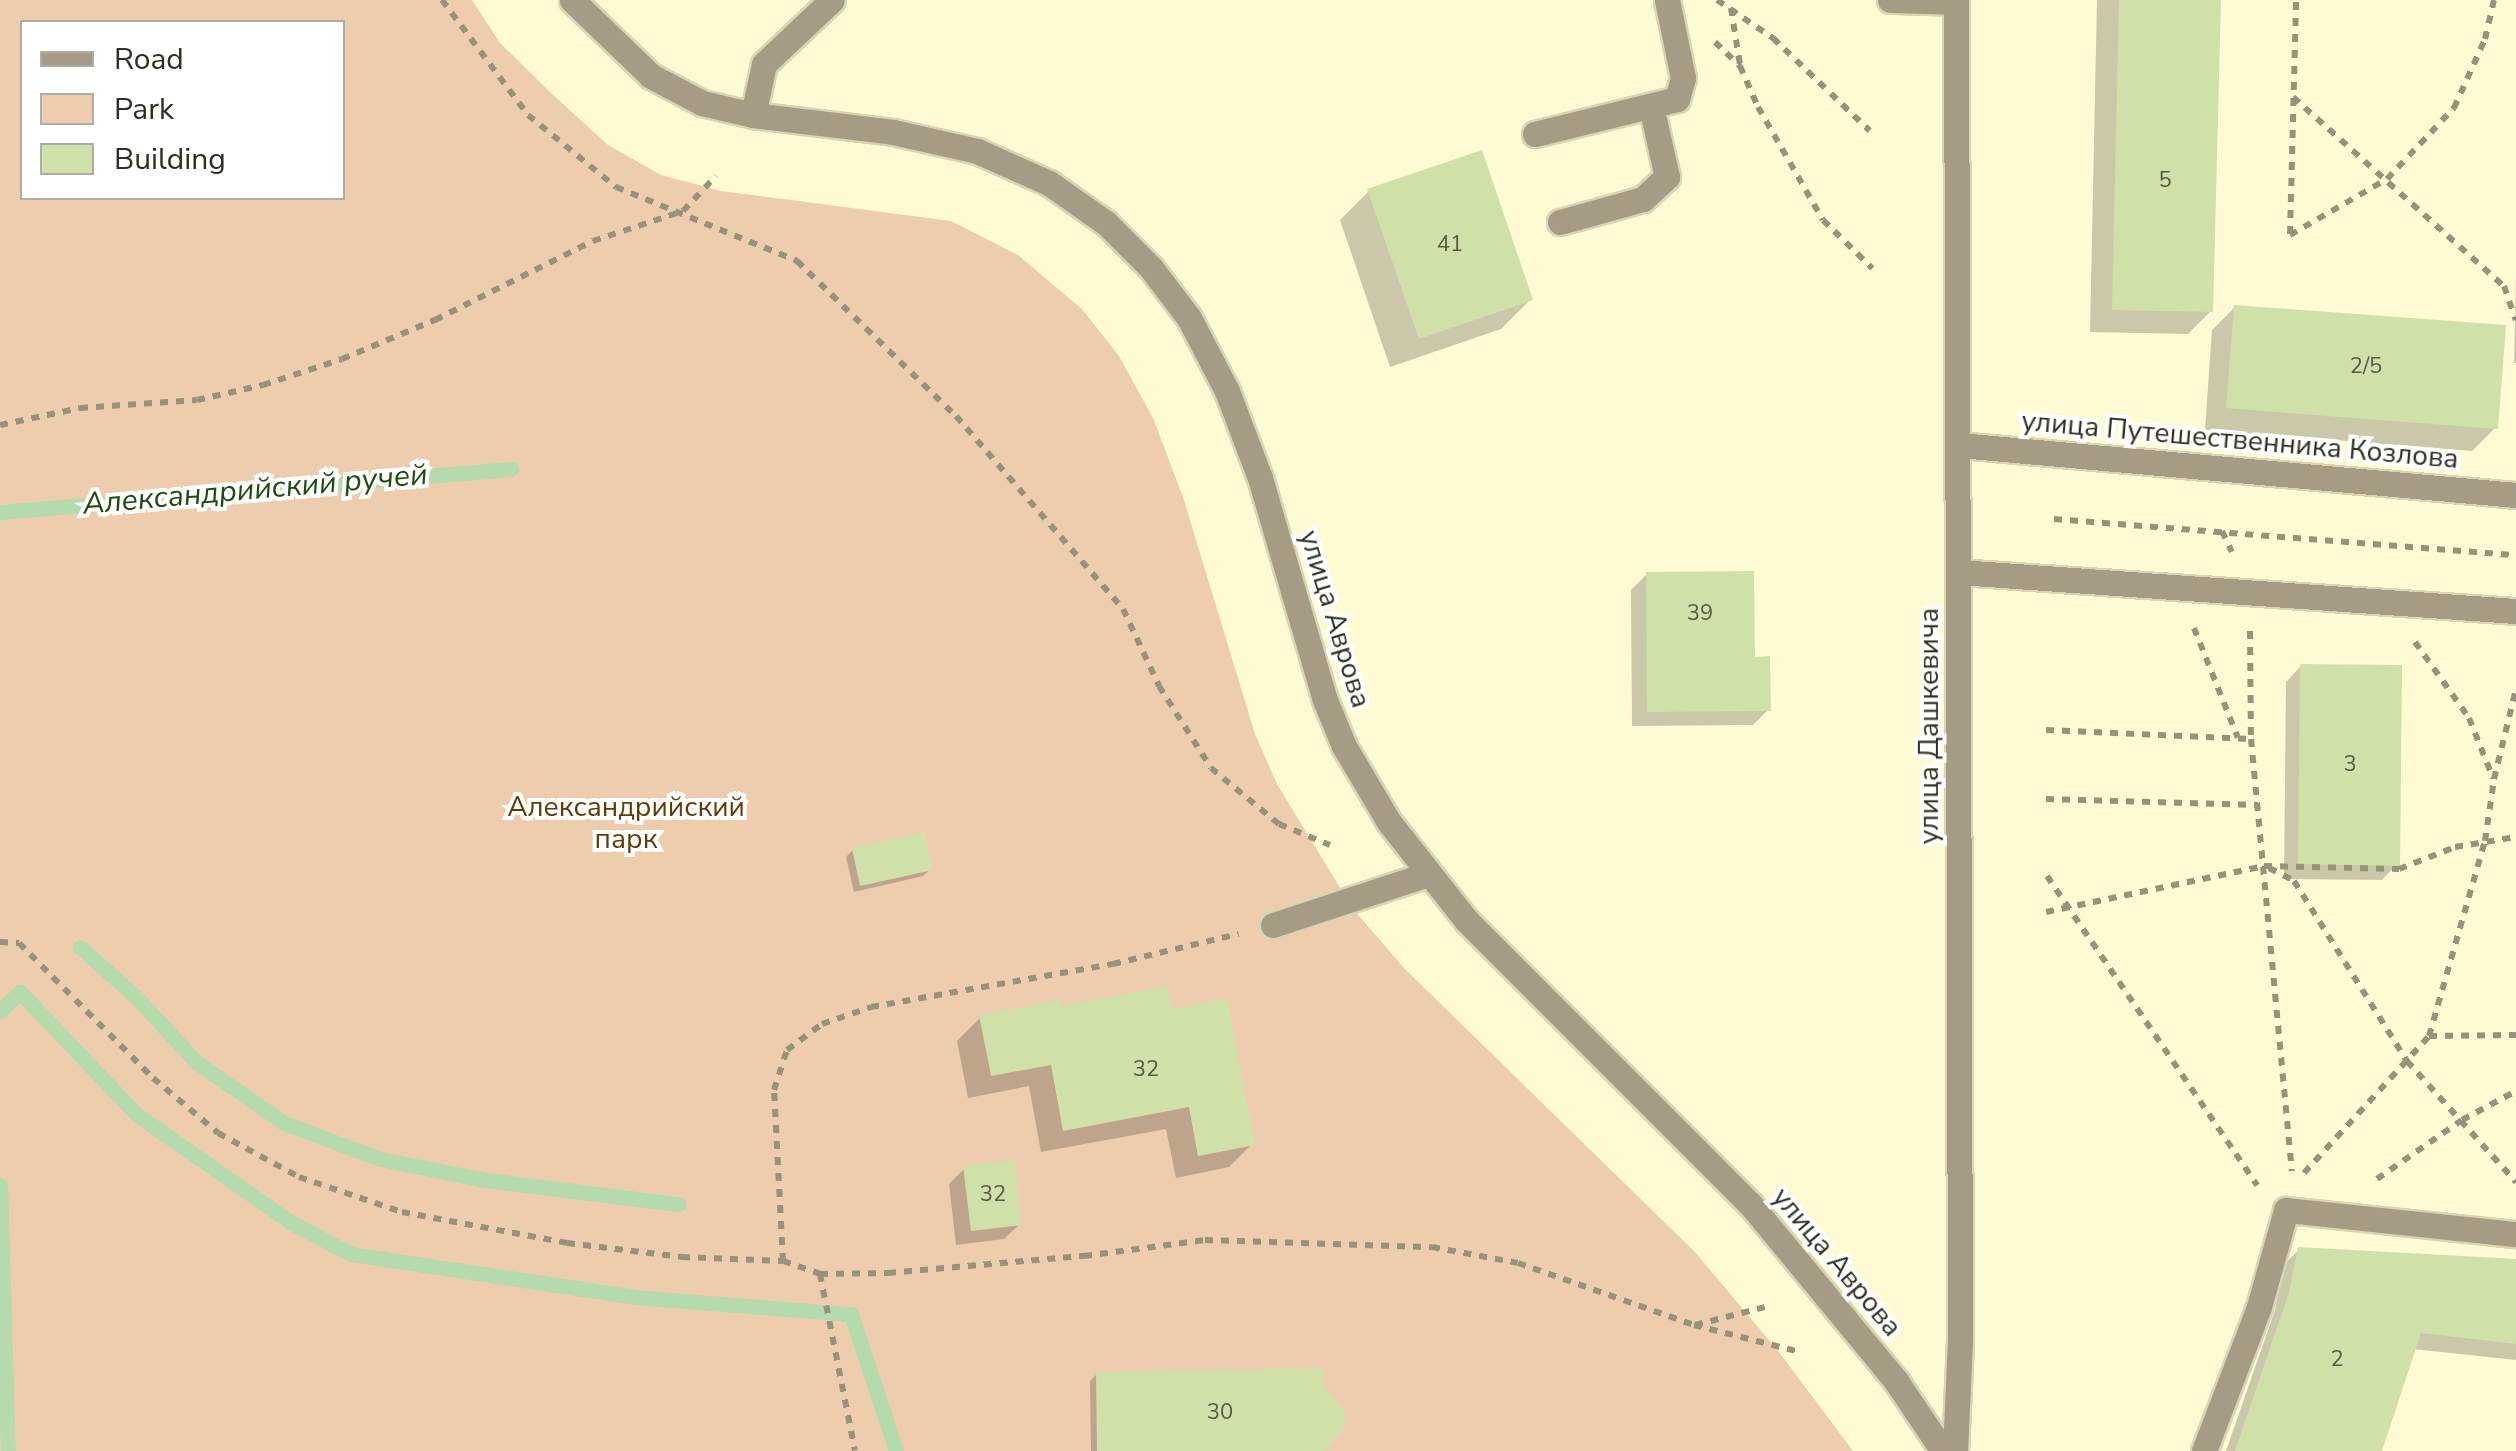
<!DOCTYPE html>
<meta charset="utf-8">
<style>
body{margin:0}
#map{position:relative;width:2516px;height:1451px;overflow:hidden;background:#fefad4;font-family:"Nunito Sans",sans-serif}
div>[style]{position:absolute}
.green>*{inset:0;background:#edcdae}
.shadow>*{inset:0;background:#0003}
.stream>*{height:15px;margin:-7.5px;padding:0 7.5px;transform-origin:7.5px;border-radius:7.5px;background:#b5daac}
.building>*{inset:0;background:#d0e0a9}
.path>*{height:6px;margin-top:-3px;transform-origin:0;background:repeating-linear-gradient(90deg,#969379 0 8px,transparent 0 16px)}
.roads{filter:drop-shadow(2px 0 #d9d5b4) drop-shadow(-2px 0 #d9d5b4) drop-shadow(0 2px #d9d5b4) drop-shadow(0 -2px #d9d5b4)}
.minor>*{height:25px;margin:-12.5px;padding:0 12.5px;transform-origin:12.5px;border-radius:12.5px;background:#a69b85}
span{translate:-50% -50%;white-space:nowrap;text-align:center;line-height:1.15;-webkit-text-stroke:8px #fff;paint-order:stroke}
.number-label{font-size:22px;color:#595b43}
.number-label span{-webkit-text-stroke-width:0}
.street-label{font-size:28px;color:#312f21}
.park-label{font-size:28px;color:#643b07}
.water-label{font-size:30px;color:#1c4c0f;font-style:italic}
.legend{position:absolute;left:20px;top:20px;width:325px;height:180px;box-sizing:border-box;background:#fff;border:2px solid #adaca6;margin:0;padding:12px 18px;list-style:none;font-size:30px;color:#312f21}
.legend li{display:flex;align-items:center;gap:20px;height:50px}
.legend b{width:50px;border:2px solid #adaca6}
</style>
<div id="map">
<div class="green">
<div style="clip-path:polygon(evenodd,0 0,472px 0,500px 43px,551px 93px,608px 145px,661px 175px,721px 191px,951px 221px,1018px 255px,1082px 309px,1119px 356px,1153px 418px,1183px 497px,1255px 734px,1277px 784px,1353px 909px,1405px 969px,1695px 1252px,1779px 1352px,1853px 1451px,0 1451px,0 0,22px 22px,342px 22px,342px 198px,22px 198px,22px 22px)"></div>
</div>
<div class="shadow">
<div style="clip-path:polygon(2097px 0,2218px 0,2211px 311px,2188px 334px,2090px 332px)"></div>
<div style="clip-path:polygon(1369px 191px,1530px 300px,1501px 329px,1390px 367px,1340px 220px)"></div>
<div style="clip-path:polygon(2516px 276px,2516px 363px,2514px 363px)"></div>
<div style="clip-path:polygon(2235px 307px,2495px 428px,2472px 451px,2205px 430px,2212px 330px)"></div>
<div style="clip-path:polygon(1647px 574px,1752px 659px,1768px 710px,1753px 725px,1632px 726px,1631px 590px)"></div>
<div style="clip-path:polygon(2301px 666px,2397px 864px,2382px 880px,2284px 879px,2286px 682px)"></div>
<div style="clip-path:polygon(853px 850px,931px 869px,923px 876px,854px 892px,846px 857px)"></div>
<div style="clip-path:polygon(1059px 1009px,1170px 1012px,1252px 1144px,1229px 1167px,1176px 1178px,1166px 1129px,1041px 1152px,1029px 1086px,968px 1098px,957px 1041px,980px 1018px)"></div>
<div style="clip-path:polygon(965px 1168px,1020px 1224px,1004px 1239px,956px 1245px,949px 1184px)"></div>
<div style="clip-path:polygon(2299px 1250px,2516px 1262px,2516px 1360px,2413px 1349px,2379px 1451px,2226px 1451px,2275px 1310px,2283px 1265px)"></div>
<div style="clip-path:polygon(1097px 1374px,1323px 1451px,1091px 1451px,1090px 1381px)"></div>
</div>
<div class="stream">
<div style="left:0;top:512px;width:513px;rotate:-4.81deg"></div>
<div style="left:80px;top:947px;width:76px;rotate:41.8deg"></div>
<div style="left:137px;top:998px;width:87px;rotate:47.3deg"></div>
<div style="left:196px;top:1062px;width:107px;rotate:34.7deg"></div>
<div style="left:284px;top:1123px;width:103px;rotate:20.6deg"></div>
<div style="left:380px;top:1159px;width:101px;rotate:11.4deg"></div>
<div style="left:479px;top:1179px;width:201px;rotate:7.2deg"></div>
<div style="left:0;top:1011px;width:28px;rotate:-44deg"></div>
<div style="left:20px;top:992px;width:168px;rotate:46.4deg"></div>
<div style="left:136px;top:1114px;width:188px;rotate:35deg"></div>
<div style="left:290px;top:1222px;width:69px;rotate:27.7deg"></div>
<div style="left:351px;top:1254px;width:286px;rotate:8.6deg"></div>
<div style="left:634px;top:1297px;width:218px;rotate:4.5deg"></div>
<div style="left:851px;top:1314px;width:144px;rotate:71.8deg"></div>
<div style="left:0;top:1185px;width:266px;rotate:88.3deg"></div>
</div>
<div class="building">
<div style="clip-path:polygon(2119px 0,2221px 0,2213px 312px,2112px 310px)"></div>
<div style="clip-path:polygon(1482px 150px,1533px 300px,1419px 339px,1367px 189px)"></div>
<div style="clip-path:polygon(2234px 305px,2506px 325px,2498px 429px,2226px 408px)"></div>
<div style="clip-path:polygon(1754px 571px,1755px 657px,1770px 656px,1771px 711px,1647px 712px,1646px 572px)"></div>
<div style="clip-path:polygon(2300px 664px,2402px 665px,2400px 866px,2298px 864px)"></div>
<div style="clip-path:polygon(925px 832px,933px 870px,860px 886px,852px 848px)"></div>
<div style="clip-path:polygon(1167px 986px,1172px 1009px,1227px 998px,1255px 1145px,1198px 1156px,1189px 1107px,1063px 1131px,1051px 1065px,991px 1076px,979px 1015px,1060px 1000px,1061px 1006px)"></div>
<div style="clip-path:polygon(1015px 1160px,1022px 1225px,971px 1231px,963px 1166px)"></div>
<div style="clip-path:polygon(2298px 1247px,2516px 1259px,2516px 1344px,2421px 1333px,2382px 1451px,2235px 1451px,2289px 1292px)"></div>
<div style="clip-path:polygon(1324px 1368px,1324px 1387px,1343px 1408px,1346px 1419px,1343px 1430px,1324px 1451px,1097px 1451px,1096px 1372px)"></div>
</div>
<div class="path">
<div style="left:442px;top:0;width:144px;rotate:53.2deg"></div>
<div style="left:528px;top:115px;width:114px;rotate:39.3deg"></div>
<div style="left:616px;top:187px;width:196px;rotate:22.2deg"></div>
<div style="left:797px;top:261px;width:222px;rotate:44.3deg"></div>
<div style="left:956px;top:416px;width:255px;rotate:49.1deg"></div>
<div style="left:1123px;top:609px;width:85px;rotate:64.9deg"></div>
<div style="left:1159px;top:686px;width:97px;rotate:57.6deg"></div>
<div style="left:1211px;top:768px;width:88px;rotate:39.5deg"></div>
<div style="left:1279px;top:824px;width:55px;rotate:22.4deg"></div>
<div style="left:1717px;top:0;width:68px;rotate:34.2deg"></div>
<div style="left:1773px;top:38px;width:134px;rotate:43.8deg"></div>
<div style="left:1731px;top:8px;width:58px;rotate:81deg"></div>
<div style="left:1715px;top:42px;width:35px;rotate:44deg"></div>
<div style="left:1740px;top:66px;width:45px;rotate:66.3deg"></div>
<div style="left:1758px;top:107px;width:130px;rotate:60.1deg"></div>
<div style="left:1823px;top:220px;width:69px;rotate:44.4deg"></div>
<div style="left:2293px;top:97px;width:283px;rotate:41.9deg"></div>
<div style="left:2504px;top:286px;width:36px;rotate:71deg"></div>
<div style="left:2290px;top:234px;width:234px;rotate:-88.5deg"></div>
<div style="left:2290px;top:235px;width:112px;rotate:-30deg"></div>
<div style="left:2387px;top:179px;width:98px;rotate:-46.7deg"></div>
<div style="left:2454px;top:108px;width:76px;rotate:-65.8deg"></div>
<div style="left:2485px;top:39px;width:40px;rotate:-77deg"></div>
<div style="left:0;top:425px;width:82px;rotate:-12deg"></div>
<div style="left:80px;top:408px;width:117px;rotate:-3.9deg"></div>
<div style="left:197px;top:400px;width:68px;rotate:-12.8deg"></div>
<div style="left:263px;top:385px;width:83px;rotate:-18.2deg"></div>
<div style="left:342px;top:359px;width:101px;rotate:-22.8deg"></div>
<div style="left:435px;top:320px;width:177px;rotate:-26.6deg"></div>
<div style="left:593px;top:241px;width:95px;rotate:-18.4deg"></div>
<div style="left:683px;top:211px;width:48px;rotate:-46.7deg"></div>
<div style="left:2054px;top:519px;width:463px;rotate:4.5deg"></div>
<div style="left:2222px;top:531px;width:23px;rotate:65deg"></div>
<div style="left:2194px;top:628px;width:118px;rotate:68.2deg"></div>
<div style="left:2250px;top:631px;width:108px;rotate:89.5deg"></div>
<div style="left:2251px;top:739px;width:434px;rotate:84.6deg"></div>
<div style="left:2415px;top:642px;width:93px;rotate:54.6deg"></div>
<div style="left:2469px;top:718px;width:65px;rotate:68.2deg"></div>
<div style="left:2046px;top:730px;width:205px;rotate:2.5deg"></div>
<div style="left:2046px;top:799px;width:212px;rotate:1.6deg"></div>
<div style="left:2269px;top:868px;width:28px;rotate:27deg"></div>
<div style="left:2294px;top:881px;width:213px;rotate:57.9deg"></div>
<div style="left:2407px;top:1061px;width:163px;rotate:48deg"></div>
<div style="left:2047px;top:876px;width:374px;rotate:55.8deg"></div>
<div style="left:2046px;top:912px;width:223px;rotate:-11.9deg"></div>
<div style="left:2264px;top:866px;width:135px;rotate:1.3deg"></div>
<div style="left:2399px;top:869px;width:60px;rotate:-21.4deg"></div>
<div style="left:2455px;top:847px;width:62px;rotate:-9.3deg"></div>
<div style="left:0;top:942px;width:19px;rotate:3deg"></div>
<div style="left:19px;top:943px;width:190px;rotate:45.2deg"></div>
<div style="left:153px;top:1078px;width:85px;rotate:40.2deg"></div>
<div style="left:218px;top:1133px;width:92px;rotate:28.5deg"></div>
<div style="left:299px;top:1177px;width:109px;rotate:18.8deg"></div>
<div style="left:402px;top:1212px;width:168px;rotate:10.6deg"></div>
<div style="left:567px;top:1243px;width:116px;rotate:6.9deg"></div>
<div style="left:682px;top:1257px;width:101px;rotate:2.3deg"></div>
<div style="left:783px;top:1261px;width:39px;rotate:19deg"></div>
<div style="left:820px;top:1274px;width:68px;rotate:-0.8deg"></div>
<div style="left:888px;top:1273px;width:197px;rotate:-5deg"></div>
<div style="left:1084px;top:1256px;width:122px;rotate:-7.5deg"></div>
<div style="left:1205px;top:1240px;width:227px;rotate:1.8deg"></div>
<div style="left:1432px;top:1247px;width:87px;rotate:10.5deg"></div>
<div style="left:1518px;top:1263px;width:187px;rotate:19.4deg"></div>
<div style="left:1694px;top:1325px;width:109px;rotate:14.3deg"></div>
<div style="left:2429px;top:1036px;width:87px;rotate:-0.7deg"></div>
<div style="left:2304px;top:1173px;width:185px;rotate:-47.6deg"></div>
<div style="left:2429px;top:1036px;width:203px;rotate:-74deg"></div>
<div style="left:2485px;top:841px;width:63px;rotate:-81.7deg"></div>
<div style="left:2494px;top:779px;width:93px;rotate:-76.3deg"></div>
<div style="left:2377px;top:1179px;width:103px;rotate:-34.8deg"></div>
<div style="left:2462px;top:1120px;width:61px;rotate:-28.2deg"></div>
<div style="left:783px;top:1261px;width:171px;rotate:-93deg"></div>
<div style="left:774px;top:1090px;width:42px;rotate:-72deg"></div>
<div style="left:787px;top:1050px;width:44px;rotate:-36.6deg"></div>
<div style="left:822px;top:1024px;width:52px;rotate:-19.1deg"></div>
<div style="left:871px;top:1007px;width:246px;rotate:-10.1deg"></div>
<div style="left:1113px;top:964px;width:129px;rotate:-13.5deg"></div>
<div style="left:820px;top:1274px;width:180px;rotate:78.8deg"></div>
<div style="left:1695px;top:1325px;width:72px;rotate:-14.4deg"></div>
</div>
<div class="roads">
<div class="minor">
<div style="left:572px;top:0;width:110px;rotate:43.9deg"></div>
<div style="left:651px;top:76px;width:58px;rotate:27.9deg"></div>
<div style="left:702px;top:103px;width:52px;rotate:13.2deg"></div>
<div style="left:753px;top:115px;width:141px;rotate:6.9deg"></div>
<div style="left:893px;top:132px;width:86px;rotate:12.7deg"></div>
<div style="left:977px;top:151px;width:79px;rotate:24deg"></div>
<div style="left:1049px;top:183px;width:70px;rotate:35.1deg"></div>
<div style="left:1106px;top:223px;width:64px;rotate:45deg"></div>
<div style="left:1151px;top:268px;width:63px;rotate:52.8deg"></div>
<div style="left:1189px;top:318px;width:82px;rotate:62.5deg"></div>
<div style="left:1227px;top:391px;width:93px;rotate:69.2deg"></div>
<div style="left:1260px;top:478px;width:231px;rotate:73.7deg"></div>
<div style="left:1325px;top:700px;width:50px;rotate:67.6deg"></div>
<div style="left:1344px;top:746px;width:88px;rotate:59.4deg"></div>
<div style="left:1389px;top:822px;width:125px;rotate:51.8deg"></div>
<div style="left:1466px;top:920px;width:403px;rotate:45deg"></div>
<div style="left:1751px;top:1205px;width:228px;rotate:50.5deg"></div>
<div style="left:1896px;top:1381px;width:84px;rotate:56.1deg"></div>
<div style="left:1890px;top:0;width:66px;rotate:1.7deg"></div>
<div style="left:753px;top:115px;width:52px;rotate:-77.8deg"></div>
<div style="left:764px;top:64px;width:93px;rotate:-43.3deg"></div>
<div style="left:1535px;top:134px;width:146px;rotate:-13.8deg"></div>
<div style="left:1677px;top:99px;width:22px;rotate:-74deg"></div>
<div style="left:1683px;top:78px;width:80px;rotate:-101.6deg"></div>
<div style="left:1560px;top:222px;width:86px;rotate:-15.5deg"></div>
<div style="left:1643px;top:199px;width:33px;rotate:-43deg"></div>
<div style="left:1667px;top:177px;width:73px;rotate:-102.7deg"></div>
<div style="left:1959px;top:445px;width:559px;rotate:5.13deg"></div>
<div style="left:1959px;top:572px;width:558px;rotate:4.01deg"></div>
<div style="left:1273px;top:925px;width:163px;rotate:-18.2deg"></div>
<div style="left:1955px;top:1451px;width:112px;rotate:-87.4deg"></div>
<div style="left:1960px;top:1339px;width:1339px;rotate:-90.17deg"></div>
<div style="left:2204px;top:1451px;width:154px;rotate:-69.1deg"></div>
<div style="left:2259px;top:1307px;width:101px;rotate:-74.4deg"></div>
<div style="left:2286px;top:1210px;width:231px;rotate:6deg"></div>
</div>
</div>
<div class="number-label">
<span style="left:2165px;top:181px">5</span>
<span style="left:1450px;top:245px">41</span>
<span style="left:2366px;top:367px">2/5</span>
<span style="left:1700px;top:614px">39</span>
<span style="left:2350px;top:765px">3</span>
<span style="left:1146px;top:1070px">32</span>
<span style="left:993px;top:1195px">32</span>
<span style="left:2337px;top:1360px">2</span>
<span style="left:1220px;top:1413px">30</span>
</div>
<div class="street-label">
<span style="left:2240px;top:440px;rotate:5deg">улица Путешественника Козлова</span>
<span style="left:1335px;top:619px;rotate:73deg">улица Аврова</span>
<span style="left:1929px;top:726px;rotate:-90deg">улица Дашкевича</span>
<span style="left:1837px;top:1262px;rotate:50deg">улица Аврова</span>
</div>
<div class="park-label">
<span style="left:626px;top:823px">Александрийский<br>парк</span>
</div>
<div class="water-label">
<span style="left:255px;top:490px;rotate:-5deg">Александрийский ручей</span>
</div>
<ul class="legend">
<li><b style="height:12px;background:#a69b85"></b>Road</li>
<li><b style="height:28px;background:#edcdae"></b>Park</li>
<li><b style="height:28px;background:#d0e0a9"></b>Building</li>
</ul>
</div>
